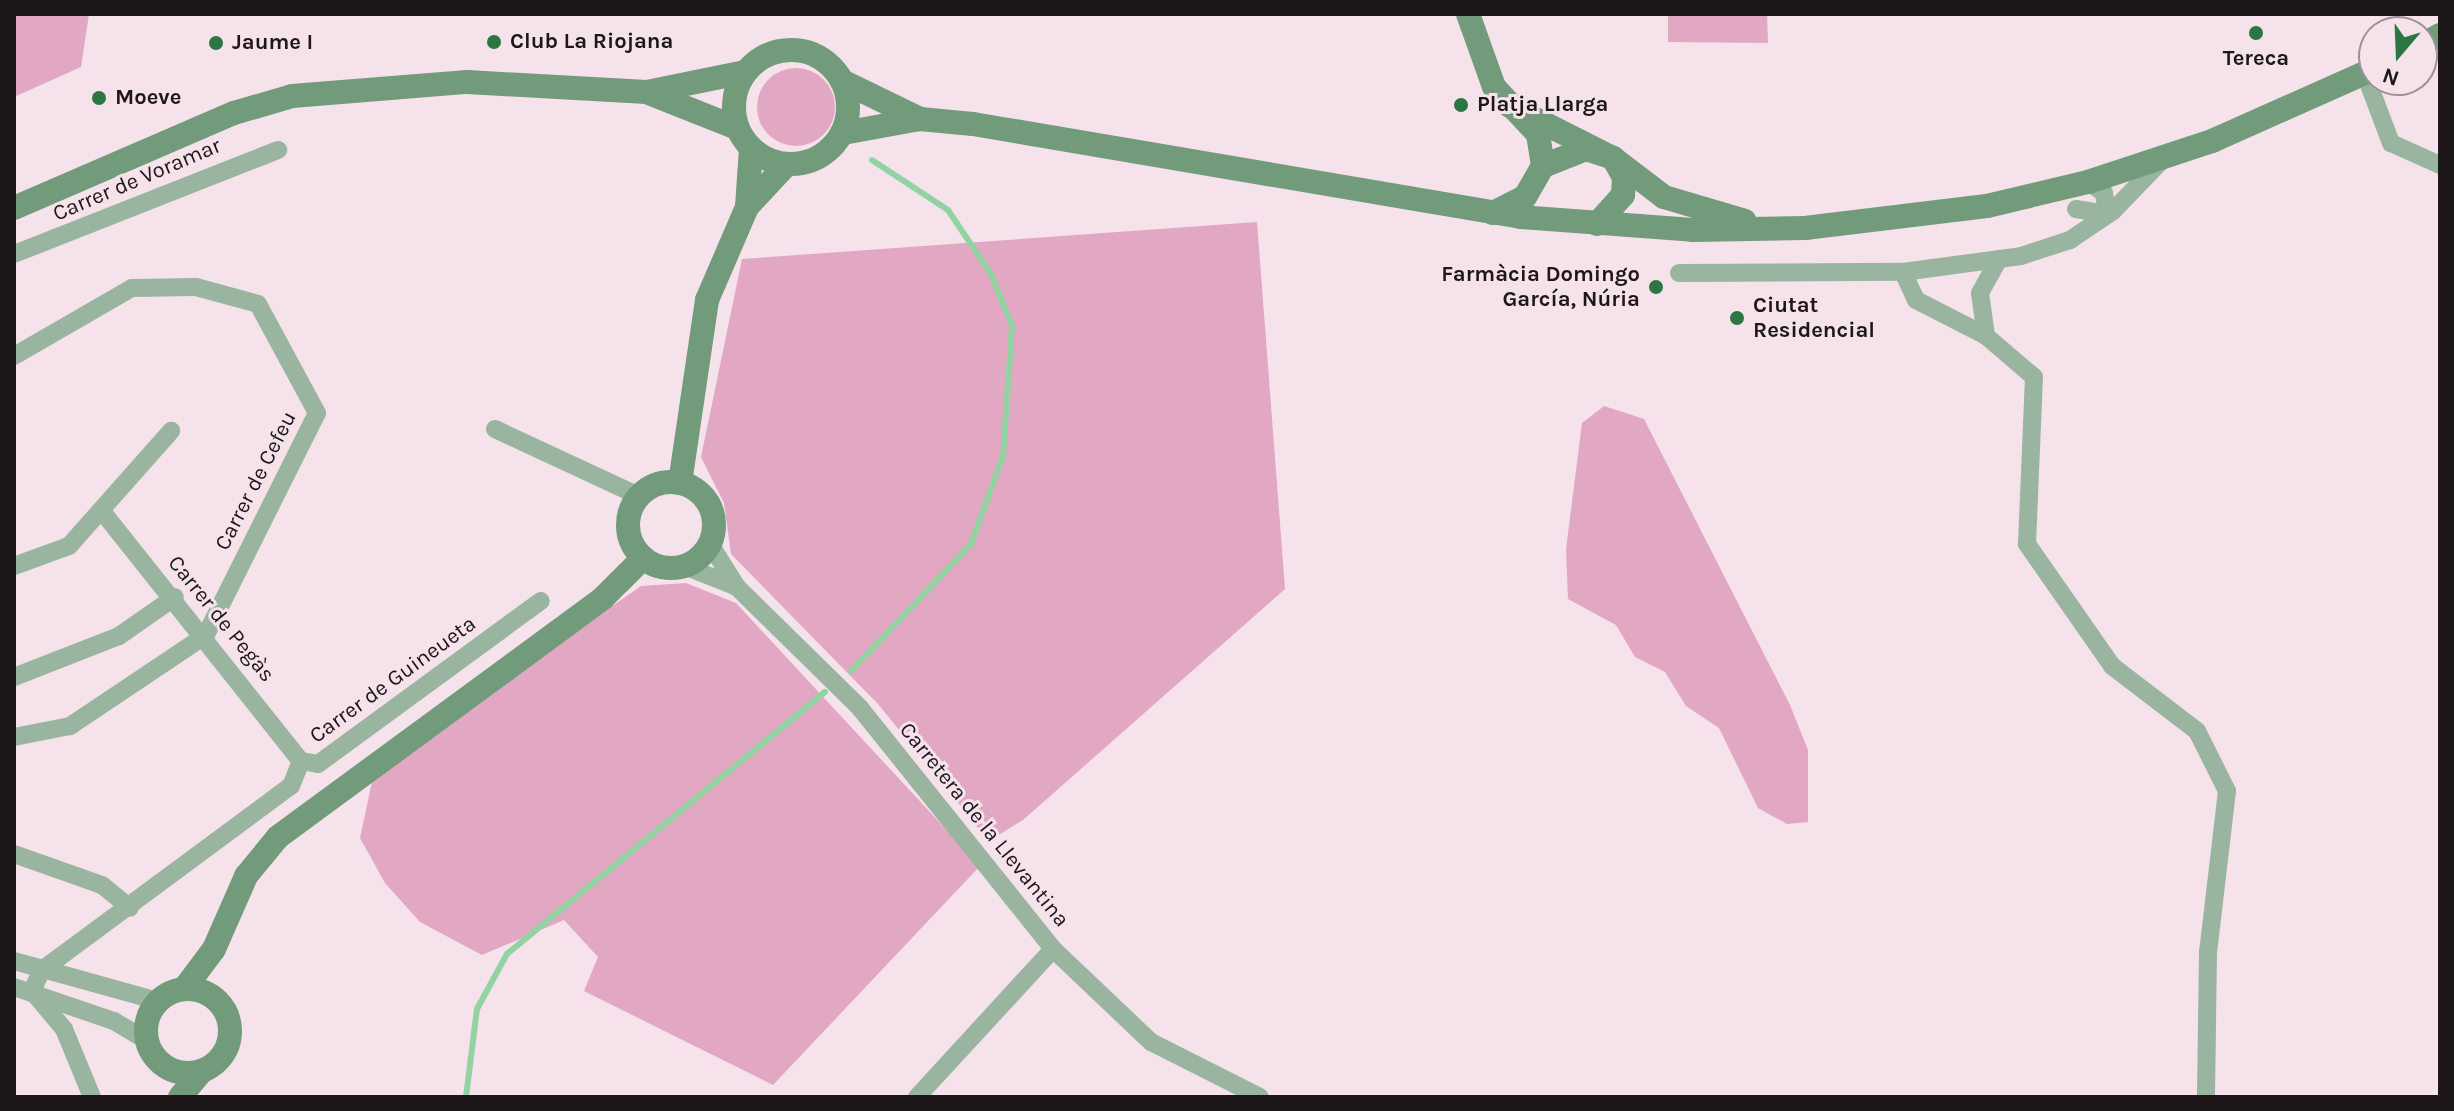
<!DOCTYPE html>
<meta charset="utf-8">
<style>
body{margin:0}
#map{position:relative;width:2454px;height:1111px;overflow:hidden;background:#f5e2eb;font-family:Karla,sans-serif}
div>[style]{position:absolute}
.green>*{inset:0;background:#e2a7c2}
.round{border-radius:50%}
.stream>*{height:6px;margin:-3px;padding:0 3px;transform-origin:3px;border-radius:3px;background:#93d3a2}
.street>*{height:18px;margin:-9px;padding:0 9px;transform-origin:9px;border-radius:9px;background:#99b59f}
.secondary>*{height:24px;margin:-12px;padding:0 12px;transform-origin:12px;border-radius:12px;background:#729b7b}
.secondary>.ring{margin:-12px;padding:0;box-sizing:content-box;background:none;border:24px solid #729b7b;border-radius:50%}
.dots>*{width:22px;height:22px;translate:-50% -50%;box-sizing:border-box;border:4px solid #f5e2eb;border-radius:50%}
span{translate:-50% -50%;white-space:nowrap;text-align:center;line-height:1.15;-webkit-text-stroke:6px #f5e2eb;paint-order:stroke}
.poi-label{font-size:22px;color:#1d1719;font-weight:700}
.left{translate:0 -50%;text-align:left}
.right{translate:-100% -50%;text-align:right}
.street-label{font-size:22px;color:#1d1719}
.frame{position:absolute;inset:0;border:16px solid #1d1719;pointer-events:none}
.north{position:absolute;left:2358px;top:16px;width:80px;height:80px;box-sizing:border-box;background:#f5e2eb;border:2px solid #9f9197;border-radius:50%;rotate:199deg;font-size:22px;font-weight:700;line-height:32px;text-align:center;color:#1d1719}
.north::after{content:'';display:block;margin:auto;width:28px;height:36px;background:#2c7644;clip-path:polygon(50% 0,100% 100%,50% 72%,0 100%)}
</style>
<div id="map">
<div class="green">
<div style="clip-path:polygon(14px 14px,89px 14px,81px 67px,14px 97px)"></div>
<div style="clip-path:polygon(1668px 14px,1767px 14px,1768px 43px,1668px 42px)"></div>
<div class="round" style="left:757px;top:68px;width:78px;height:78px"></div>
<div style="clip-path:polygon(1257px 222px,1285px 589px,1023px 820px,989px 841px,878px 704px,731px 554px,724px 503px,701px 457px,742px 259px)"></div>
<div style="clip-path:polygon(1604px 406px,1644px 419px,1790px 705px,1808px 750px,1808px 822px,1787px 824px,1758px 808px,1719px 728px,1686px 706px,1665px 672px,1635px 657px,1616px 625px,1568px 599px,1566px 549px,1582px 423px)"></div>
<div style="clip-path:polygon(686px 583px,736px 603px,980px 866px,773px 1085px,584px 991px,598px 957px,564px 920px,482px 955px,420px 922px,385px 883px,360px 838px,374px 772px,641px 586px)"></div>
</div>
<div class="stream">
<div style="left:851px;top:671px;width:175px;rotate:-46.6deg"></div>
<div style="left:971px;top:544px;width:94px;rotate:-70deg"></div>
<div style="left:1003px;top:456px;width:130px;rotate:-86deg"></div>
<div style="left:1012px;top:326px;width:56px;rotate:-112deg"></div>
<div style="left:991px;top:274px;width:77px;rotate:-123.9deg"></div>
<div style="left:948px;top:210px;width:91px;rotate:-146.7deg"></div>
<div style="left:466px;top:1097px;width:89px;rotate:-82.9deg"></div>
<div style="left:477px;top:1009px;width:63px;rotate:-61.4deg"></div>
<div style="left:507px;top:954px;width:412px;rotate:-39.5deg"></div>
</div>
<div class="street">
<div style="left:2365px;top:74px;width:74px;rotate:69.4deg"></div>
<div style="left:2391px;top:143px;width:54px;rotate:24.2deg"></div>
<div style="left:2076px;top:209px;width:31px;rotate:9deg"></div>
<div style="left:2107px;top:214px;width:21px;rotate:-98deg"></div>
<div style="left:2104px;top:193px;width:19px;rotate:-145deg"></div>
<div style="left:14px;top:254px;width:284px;rotate:-21.5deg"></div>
<div style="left:1903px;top:272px;width:31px;rotate:65deg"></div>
<div style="left:1916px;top:300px;width:79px;rotate:27.2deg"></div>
<div style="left:1986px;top:336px;width:63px;rotate:40.5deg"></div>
<div style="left:2034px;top:377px;width:167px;rotate:92.4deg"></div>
<div style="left:2027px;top:544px;width:149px;rotate:55.1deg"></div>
<div style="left:2112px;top:666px;width:107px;rotate:37.4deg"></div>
<div style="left:2197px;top:731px;width:67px;rotate:63.4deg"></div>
<div style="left:2227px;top:791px;width:162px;rotate:96.7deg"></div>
<div style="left:2208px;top:952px;width:145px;rotate:90.8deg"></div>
<div style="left:1679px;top:273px;width:224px;rotate:-0.3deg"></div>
<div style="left:1903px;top:272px;width:119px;rotate:-7.7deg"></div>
<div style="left:2021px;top:256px;width:52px;rotate:-18.1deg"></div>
<div style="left:2070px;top:240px;width:52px;rotate:-34deg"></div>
<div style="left:2113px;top:211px;width:74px;rotate:-46.1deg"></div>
<div style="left:1986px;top:336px;width:43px;rotate:-97.9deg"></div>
<div style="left:1980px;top:293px;width:39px;rotate:-61deg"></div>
<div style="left:14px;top:356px;width:136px;rotate:-30deg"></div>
<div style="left:132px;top:288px;width:64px;rotate:-0.9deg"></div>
<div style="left:196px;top:287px;width:64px;rotate:15.3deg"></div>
<div style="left:258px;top:304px;width:124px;rotate:61.6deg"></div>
<div style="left:317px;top:413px;width:248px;rotate:116.6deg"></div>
<div style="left:206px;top:635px;width:164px;rotate:146.2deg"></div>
<div style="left:70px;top:726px;width:57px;rotate:168.9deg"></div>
<div style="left:495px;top:429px;width:159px;rotate:25deg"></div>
<div style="left:101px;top:510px;width:321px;rotate:51.5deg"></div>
<div style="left:710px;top:544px;width:51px;rotate:57.9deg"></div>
<div style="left:737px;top:587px;width:173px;rotate:44.5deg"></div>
<div style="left:860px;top:708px;width:309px;rotate:51.3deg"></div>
<div style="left:1053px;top:949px;width:135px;rotate:43.5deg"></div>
<div style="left:1151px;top:1042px;width:122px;rotate:26.8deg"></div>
<div style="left:14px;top:566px;width:59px;rotate:-20deg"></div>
<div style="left:69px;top:546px;width:154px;rotate:-48.4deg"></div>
<div style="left:684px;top:566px;width:57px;rotate:21.6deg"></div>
<div style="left:14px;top:677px;width:113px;rotate:-21.3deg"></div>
<div style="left:119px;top:636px;width:68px;rotate:-34.9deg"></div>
<div style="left:301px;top:761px;width:17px;rotate:10deg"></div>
<div style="left:318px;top:764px;width:276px;rotate:-36.2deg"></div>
<div style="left:14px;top:854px;width:93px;rotate:19.4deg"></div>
<div style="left:102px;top:885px;width:36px;rotate:39deg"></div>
<div style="left:14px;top:961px;width:149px;rotate:15.5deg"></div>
<div style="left:14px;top:987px;width:106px;rotate:18.8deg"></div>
<div style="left:114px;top:1021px;width:39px;rotate:31deg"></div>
<div style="left:92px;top:1097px;width:74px;rotate:-112.4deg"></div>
<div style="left:64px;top:1029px;width:50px;rotate:-130.1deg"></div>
<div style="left:32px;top:991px;width:23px;rotate:-65deg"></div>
<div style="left:42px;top:970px;width:310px;rotate:-36.5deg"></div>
<div style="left:291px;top:786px;width:27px;rotate:-68deg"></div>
<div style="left:917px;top:1097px;width:201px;rotate:-47.4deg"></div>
</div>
<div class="secondary">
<div style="left:1468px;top:14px;width:77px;rotate:70.4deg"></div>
<div style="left:1494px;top:87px;width:64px;rotate:46.9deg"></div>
<div style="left:1538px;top:134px;width:32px;rotate:81deg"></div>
<div style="left:2422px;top:45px;width:21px;rotate:-29deg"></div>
<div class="ring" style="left:734px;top:50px;width:90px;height:90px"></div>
<div style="left:842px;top:81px;width:87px;rotate:26deg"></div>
<div style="left:649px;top:93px;width:95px;rotate:21.7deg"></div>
<div style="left:1510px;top:106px;width:115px;rotate:26.8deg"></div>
<div style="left:1613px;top:158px;width:64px;rotate:37.4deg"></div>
<div style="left:1664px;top:197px;width:84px;rotate:16.5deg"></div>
<div style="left:843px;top:133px;width:78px;rotate:-10.3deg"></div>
<div style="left:920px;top:119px;width:53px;rotate:5.4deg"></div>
<div style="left:973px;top:124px;width:556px;rotate:9.63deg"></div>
<div style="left:1521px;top:217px;width:172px;rotate:4.3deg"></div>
<div style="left:1693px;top:230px;width:112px;rotate:-1deg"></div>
<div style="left:1805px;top:228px;width:183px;rotate:-6.9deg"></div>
<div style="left:1987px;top:206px;width:104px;rotate:-13.4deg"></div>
<div style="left:2088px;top:182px;width:131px;rotate:-18.3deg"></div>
<div style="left:2212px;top:141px;width:177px;rotate:-24deg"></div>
<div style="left:747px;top:207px;width:59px;rotate:-86.1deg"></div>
<div style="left:14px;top:208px;width:240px;rotate:-23.4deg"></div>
<div style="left:234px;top:113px;width:60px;rotate:-16.3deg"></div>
<div style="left:292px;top:96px;width:176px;rotate:-4.6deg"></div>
<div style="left:467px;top:82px;width:180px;rotate:3.2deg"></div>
<div style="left:647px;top:92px;width:100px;rotate:-11.5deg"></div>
<div style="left:1493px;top:213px;width:36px;rotate:-27deg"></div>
<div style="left:1525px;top:197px;width:36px;rotate:-60deg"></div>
<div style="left:1543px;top:166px;width:46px;rotate:-21.6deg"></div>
<div style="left:1586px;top:149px;width:28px;rotate:18deg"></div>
<div style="left:1613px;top:158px;width:22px;rotate:60deg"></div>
<div style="left:1624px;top:177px;width:18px;rotate:93deg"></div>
<div style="left:1623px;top:195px;width:39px;rotate:132deg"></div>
<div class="ring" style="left:628px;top:482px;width:62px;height:62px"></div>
<div style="left:680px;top:483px;width:185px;rotate:-81.6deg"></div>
<div style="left:707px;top:300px;width:101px;rotate:-66.7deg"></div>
<div style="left:747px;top:207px;width:57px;rotate:-47.1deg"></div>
<div style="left:184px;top:989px;width:50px;rotate:-53.1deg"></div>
<div style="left:214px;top:949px;width:80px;rotate:-66.3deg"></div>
<div style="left:246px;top:876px;width:50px;rotate:-50.6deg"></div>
<div style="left:278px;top:837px;width:403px;rotate:-36.3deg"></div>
<div style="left:603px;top:598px;width:57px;rotate:-45deg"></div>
<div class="ring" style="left:146px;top:989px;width:60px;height:60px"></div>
<div style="left:180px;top:1097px;width:35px;rotate:-50deg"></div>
</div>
<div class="dots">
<div style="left:2256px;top:33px;background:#2c7644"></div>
<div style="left:494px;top:42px;background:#2c7644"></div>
<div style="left:216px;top:43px;background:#2c7644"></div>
<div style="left:99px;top:98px;background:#2c7644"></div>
<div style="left:1461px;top:105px;background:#2c7644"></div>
<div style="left:1656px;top:287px;background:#2c7644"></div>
<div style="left:1737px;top:318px;background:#2c7644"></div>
</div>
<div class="poi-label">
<span class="left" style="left:510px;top:42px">Club La Riojana</span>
<span class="left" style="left:232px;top:43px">Jaume I</span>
<span style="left:2256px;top:59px">Tereca</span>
<span class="left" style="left:115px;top:98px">Moeve</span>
<span class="left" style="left:1477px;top:105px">Platja Llarga</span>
<span class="right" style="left:1640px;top:287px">Farmàcia Domingo<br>García, Núria</span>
<span class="left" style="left:1753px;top:318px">Ciutat<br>Residencial</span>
</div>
<div class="street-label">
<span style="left:137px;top:180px;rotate:-23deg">Carrer de Voramar</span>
<span style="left:256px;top:481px;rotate:-63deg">Carrer de Cefeu</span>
<span style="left:221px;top:619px;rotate:51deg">Carrer de Pegàs</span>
<span style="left:393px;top:680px;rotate:-36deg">Carrer de Guineueta</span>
<span style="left:984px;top:825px;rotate:51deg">Carretera de la Llevantina</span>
</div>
<div class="frame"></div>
<div class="north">N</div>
</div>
